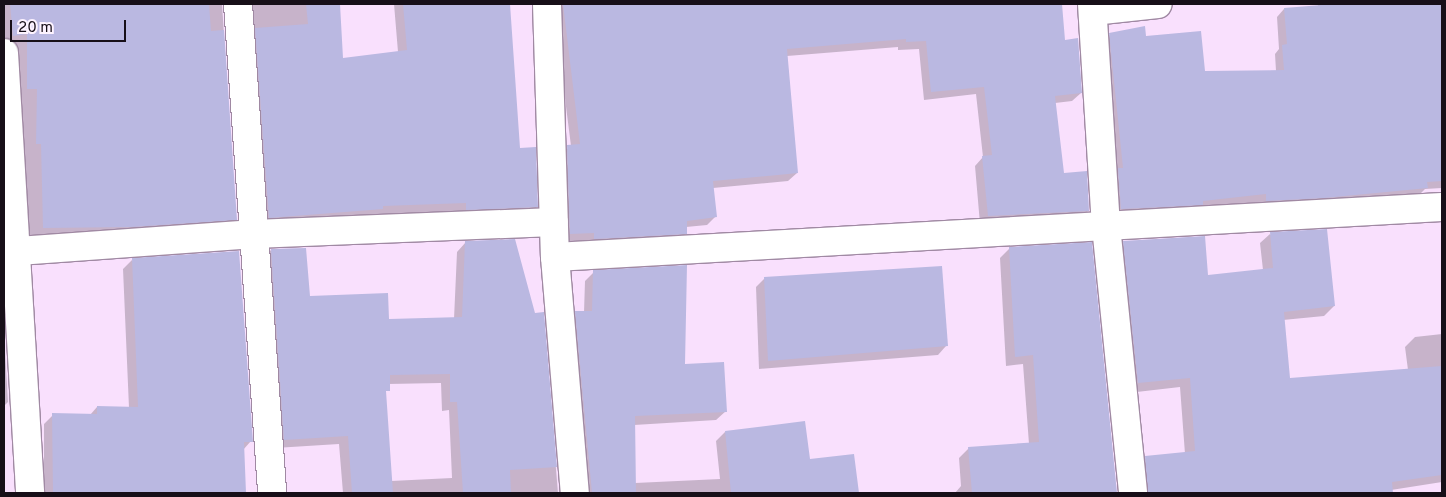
<!DOCTYPE html>
<style>
body{margin:0}
#map{position:relative;width:1446px;height:497px;overflow:hidden;background:#f9e0fd;font-family:Overpass,sans-serif}
div>[style]{position:absolute}
.shadow>*{inset:0;background:#0003}
.building>*{inset:0;background:#bab8e1}
.roads{filter:drop-shadow(1px 0 #a089a3) drop-shadow(-1px 0 #a089a3) drop-shadow(0 1px #a089a3) drop-shadow(0 -1px #a089a3)}
.minor>*{height:28px;margin:-14px;padding:0 14px;transform-origin:14px;border-radius:14px;background:#fff}
span{translate:-50% -50%;white-space:nowrap;text-align:center;line-height:1.15;-webkit-text-stroke:5px #fdf3ff;paint-order:stroke}
.frame{position:absolute;inset:0;border:5px solid #170f18;pointer-events:none}
.scale{position:absolute;left:10px;top:20px;width:116px;height:22px;box-sizing:border-box;border:2px solid #170f18;border-top:0;padding-left:6px;font-size:15px;line-height:18px;white-space:nowrap;color:#170f18;-webkit-text-stroke:4px #fdf3ff;paint-order:stroke}
</style>
<div id="map">
<div class="shadow">
<div style="clip-path:polygon(4px 4px,222px 4px,236px 219px,227px 228px,21px 237px,4px 50px)"></div>
<div style="clip-path:polygon(242px 4px,339px 4px,342px 59px,398px 52px,394px 4px,509px 4px,518px 150px,537px 207px,527px 216px,457px 218px,457px 212px,376px 215px,373px 218px,260px 226px)"></div>
<div style="clip-path:polygon(553px 4px,692px 4px,693px 9px,743px 4px,1060px 4px,1064px 42px,1081px 93px,1072px 101px,1055px 103px,1063px 175px,1088px 211px,1080px 219px,980px 224px,975px 166px,983px 157px,976px 94px,924px 100px,919px 49px,898px 50px,898px 47px,787px 56px,797px 173px,788px 181px,713px 188px,716px 216px,707px 225px,686px 227px,686px 233px,678px 242px,586px 247px,587px 240px,562px 242px,559px 155px,571px 146px)"></div>
<div style="clip-path:polygon(1318px 4px,1442px 4px,1442px 188px,1425px 189px,1418px 196px,1259px 209px,1258px 202px,1113px 217px,1102px 42px,1110px 34px,1145px 37px,1204px 72px,1276px 71px,1275px 54px,1279px 49px,1277px 17px,1284px 9px,1318px 6px)"></div>
<div style="clip-path:polygon(1270px 234px,1334px 306px,1324px 316px,1283px 320px,1289px 380px,1408px 370px,1405px 347px,1415px 337px,1442px 334px,1442px 482px,1391px 490px,1392px 493px,1138px 493px,1136px 467px,1146px 458px,1185px 454px,1180px 387px,1128px 393px,1114px 252px,1124px 242px,1207px 276px,1263px 270px,1260px 243px)"></div>
<div style="clip-path:polygon(evenodd,466px 242px,534px 314px,543px 314px,558px 493px,343px 493px,339px 444px,275px 448px,262px 259px,271px 250px,309px 298px,388px 321px,454px 319px,457px 252px,466px 242px,441px 383px,442px 411px,449px 410px,452px 478px,391px 481px,385px 394px,388px 384px,441px 383px)"></div>
<div style="clip-path:polygon(1091px 244px,1116px 493px,955px 493px,961px 486px,959px 458px,969px 448px,1029px 444px,1023px 364px,1006px 366px,1000px 258px,1010px 248px)"></div>
<div style="clip-path:polygon(132px 260px,251px 441px,243px 450px,245px 493px,44px 493px,44px 424px,53px 415px,90px 415px,97px 407px,129px 408px,123px 269px)"></div>
<div style="clip-path:polygon(594px 272px,726px 411px,716px 420px,634px 425px,635px 483px,720px 479px,716px 441px,725px 432px,809px 461px,853px 456px,857px 493px,581px 493px,567px 322px,576px 312px,584px 312px,585px 281px)"></div>
<div style="clip-path:polygon(765px 278px,946px 346px,938px 355px,759px 369px,756px 287px)"></div>
<div style="clip-path:polygon(4px 335px,8px 402px,4px 406px)"></div>
</div>
<div class="building">
<div style="clip-path:polygon(10px 4px,209px 4px,211px 31px,224px 30px,237px 220px,131px 227px,43px 228px,41px 144px,36px 144px,37px 89px,27px 89px,27px 34px,13px 36px)"></div>
<div style="clip-path:polygon(306px 4px,340px 4px,343px 58px,407px 50px,403px 4px,510px 4px,520px 148px,536px 147px,538px 207px,466px 210px,466px 203px,383px 206px,383px 209px,269px 218px,255px 28px,308px 24px)"></div>
<div style="clip-path:polygon(563px 4px,1062px 4px,1065px 40px,1078px 38px,1082px 93px,1055px 96px,1064px 173px,1087px 171px,1089px 211px,988px 216px,982px 156px,992px 155px,984px 87px,931px 92px,926px 41px,906px 42px,906px 39px,787px 49px,798px 173px,713px 181px,717px 217px,687px 221px,687px 234px,594px 239px,594px 233px,570px 234px,567px 145px,580px 144px)"></div>
<div style="clip-path:polygon(1334px 4px,1442px 4px,1442px 181px,1427px 182px,1428px 188px,1324px 198px,1266px 201px,1266px 194px,1203px 201px,1203px 205px,1121px 209px,1118px 168px,1123px 168px,1109px 33px,1145px 26px,1146px 36px,1201px 31px,1205px 71px,1284px 70px,1282px 45px,1287px 44px,1284px 8px)"></div>
<div style="clip-path:polygon(1327px 229px,1335px 306px,1284px 312px,1290px 378px,1442px 366px,1442px 475px,1392px 482px,1393px 493px,1148px 493px,1145px 456px,1195px 451px,1190px 378px,1138px 383px,1123px 241px,1205px 236px,1208px 275px,1273px 268px,1270px 232px)"></div>
<div style="clip-path:polygon(515px 239px,535px 313px,544px 312px,557px 467px,510px 470px,511px 492px,463px 493px,457px 402px,450px 402px,450px 374px,390px 375px,390px 391px,386px 391px,393px 493px,352px 493px,348px 436px,284px 440px,271px 249px,306px 248px,310px 296px,388px 293px,389px 319px,462px 317px,465px 241px)"></div>
<div style="clip-path:polygon(1092px 242px,1117px 493px,972px 493px,968px 447px,1039px 442px,1033px 355px,1015px 357px,1009px 247px)"></div>
<div style="clip-path:polygon(239px 251px,253px 442px,244px 442px,246px 493px,53px 493px,52px 413px,97px 414px,97px 406px,138px 407px,132px 258px)"></div>
<div style="clip-path:polygon(687px 265px,685px 364px,724px 362px,727px 412px,635px 416px,636px 493px,592px 493px,575px 311px,592px 311px,593px 270px)"></div>
<div style="clip-path:polygon(942px 266px,948px 346px,768px 361px,764px 277px)"></div>
<div style="clip-path:polygon(805px 421px,810px 459px,854px 454px,859px 493px,731px 493px,725px 431px)"></div>
</div>
<div class="roads">
<div class="minor">
<div style="left:238px;top:4px;width:490px;rotate:86deg"></div>
<div style="left:547px;top:4px;width:253px;rotate:88.2deg"></div>
<div style="left:555px;top:257px;width:237px;rotate:85.2deg"></div>
<div style="left:1092px;top:4px;width:222px;rotate:86.4deg"></div>
<div style="left:1106px;top:226px;width:268px;rotate:84.2deg"></div>
<div style="left:1093px;top:11px;width:65px;rotate:-6.1deg"></div>
<div style="left:4px;top:53px;width:441px;rotate:86.6deg"></div>
<div style="left:4px;top:252px;width:251px;rotate:-4.1deg"></div>
<div style="left:254px;top:234px;width:300px;rotate:-2.3deg"></div>
<div style="left:555px;top:257px;width:888px;rotate:-3.23deg"></div>
</div>
</div>
<div class="frame"></div>
<div class="scale">20 m</div>
</div>
